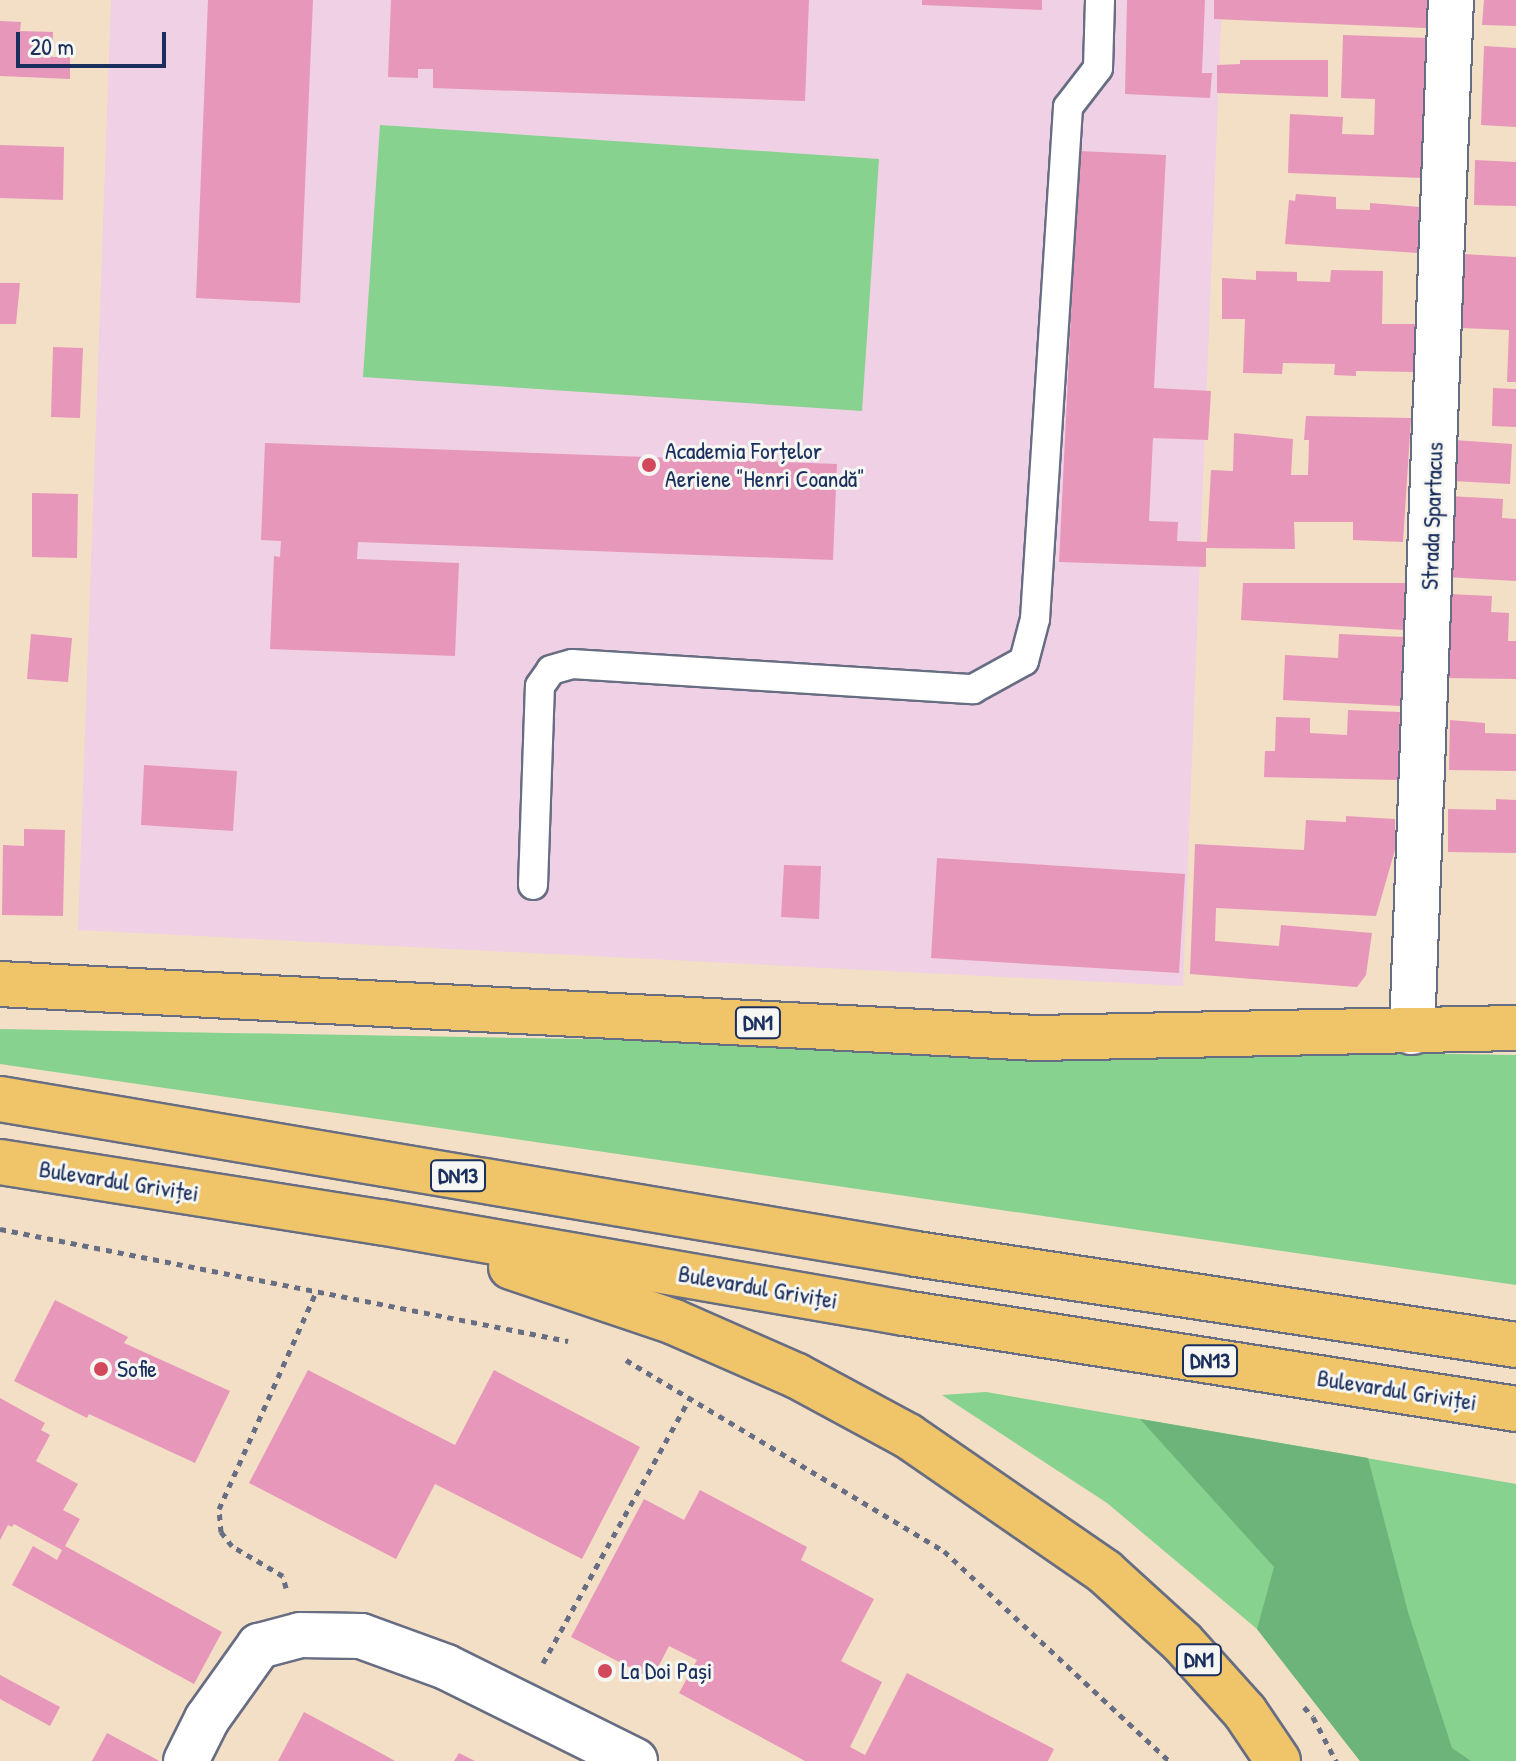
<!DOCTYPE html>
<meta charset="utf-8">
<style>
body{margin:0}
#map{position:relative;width:1516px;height:1761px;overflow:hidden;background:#f3dfc5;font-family:"Patrick Hand",sans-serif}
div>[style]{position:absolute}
.built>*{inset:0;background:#f0d0e4}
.green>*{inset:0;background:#87d28f}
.forest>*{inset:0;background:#6db47a}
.building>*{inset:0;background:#e797ba}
.path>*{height:5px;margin-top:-2.5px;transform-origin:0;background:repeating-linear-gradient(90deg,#676d82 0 6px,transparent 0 12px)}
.roads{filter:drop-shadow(2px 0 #676d82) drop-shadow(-2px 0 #676d82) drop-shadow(0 2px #676d82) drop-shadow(0 -2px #676d82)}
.service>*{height:28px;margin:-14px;padding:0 14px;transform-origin:14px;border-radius:14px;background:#fff}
.minor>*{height:44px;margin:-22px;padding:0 22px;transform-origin:22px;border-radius:22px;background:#fff}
.primary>*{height:44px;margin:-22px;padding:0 22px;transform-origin:22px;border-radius:22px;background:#f0c469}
.dots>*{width:22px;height:22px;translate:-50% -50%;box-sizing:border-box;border:4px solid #f6f6f2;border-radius:50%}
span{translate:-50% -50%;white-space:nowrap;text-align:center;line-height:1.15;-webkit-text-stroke:6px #f6f6f2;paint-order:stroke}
.shield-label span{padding:2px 6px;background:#f6f6f2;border:2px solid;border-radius:6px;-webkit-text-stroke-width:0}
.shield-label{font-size:22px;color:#1b2f5e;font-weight:700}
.poi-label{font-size:24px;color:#1b2f5e}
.left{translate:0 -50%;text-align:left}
.street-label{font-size:24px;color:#1b2f5e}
.scale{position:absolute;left:16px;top:32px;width:150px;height:36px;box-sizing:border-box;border:4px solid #1b2f5e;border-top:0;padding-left:10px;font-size:24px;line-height:28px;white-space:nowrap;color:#1b2f5e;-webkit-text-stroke:6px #f6f6f2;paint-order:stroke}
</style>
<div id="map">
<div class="built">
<div style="clip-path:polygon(111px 0,1222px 0,1183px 986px,78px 930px)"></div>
</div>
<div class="green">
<div style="clip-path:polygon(380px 125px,879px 159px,862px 411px,363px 377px)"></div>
<div style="clip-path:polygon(0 1029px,1516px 1055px,1516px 1285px,0 1064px)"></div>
<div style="clip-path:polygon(986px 1392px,1516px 1484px,1516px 1761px,1360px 1761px,1257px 1629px,1107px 1503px,942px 1395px)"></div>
</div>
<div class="forest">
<div style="clip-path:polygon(1140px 1419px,1368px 1458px,1408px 1612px,1452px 1748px,1471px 1761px,1360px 1761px,1257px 1629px,1274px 1567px)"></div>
</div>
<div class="building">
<div style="clip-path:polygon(208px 0,313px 0,300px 303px,196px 298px)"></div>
<div style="clip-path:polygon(391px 0,809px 0,805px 101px,433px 88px,433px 69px,418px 69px,418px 78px,388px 77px)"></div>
<div style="clip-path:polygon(922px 0,1042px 0,1042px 10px,922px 5px)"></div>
<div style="clip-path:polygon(1127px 0,1205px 0,1202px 73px,1212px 73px,1210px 98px,1125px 94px)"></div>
<div style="clip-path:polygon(1214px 0,1428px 0,1426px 28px,1214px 19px)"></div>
<div style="clip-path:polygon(1484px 0,1516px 0,1516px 26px,1482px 25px)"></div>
<div style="clip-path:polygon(0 21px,21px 22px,20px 31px,53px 32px,52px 57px,70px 57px,70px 79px,0 76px)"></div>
<div style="clip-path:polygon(1343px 35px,1428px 38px,1423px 178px,1288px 173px,1290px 114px,1343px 117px,1342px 134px,1374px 135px,1375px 99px,1341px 98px)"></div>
<div style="clip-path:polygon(1484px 46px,1516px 48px,1516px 127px,1481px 125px)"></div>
<div style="clip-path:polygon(1240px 60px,1328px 60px,1328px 97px,1217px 93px,1217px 65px,1240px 64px)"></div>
<div style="clip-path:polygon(0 145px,64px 147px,63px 200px,0 198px)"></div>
<div style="clip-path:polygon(1079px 151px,1166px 155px,1154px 388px,1211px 391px,1208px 440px,1153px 438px,1149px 521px,1178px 522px,1177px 541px,1207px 542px,1211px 470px,1233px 471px,1234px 433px,1293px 439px,1291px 475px,1308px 475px,1309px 440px,1304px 440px,1306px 416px,1411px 418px,1403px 542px,1353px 540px,1353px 522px,1294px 522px,1295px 549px,1206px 548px,1206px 567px,1059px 562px)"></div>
<div style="clip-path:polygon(1475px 160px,1516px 162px,1516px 206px,1474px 205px)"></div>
<div style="clip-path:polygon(1296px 194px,1336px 197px,1336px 209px,1370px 210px,1370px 203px,1421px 207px,1418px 253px,1285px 244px,1289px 200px,1295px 201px)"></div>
<div style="clip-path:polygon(1463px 254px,1516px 257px,1516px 382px,1507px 382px,1509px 330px,1462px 328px)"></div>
<div style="clip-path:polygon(1331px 270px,1383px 271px,1382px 324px,1415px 324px,1414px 372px,1356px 371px,1356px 376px,1334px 375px,1335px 364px,1283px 363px,1282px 374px,1243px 373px,1245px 319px,1222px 319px,1222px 278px,1256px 280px,1256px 271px,1297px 272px,1297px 281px,1330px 282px)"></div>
<div style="clip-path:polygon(0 283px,20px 283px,16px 324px,0 324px)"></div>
<div style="clip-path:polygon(53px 347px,83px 348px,80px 418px,51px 417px)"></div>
<div style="clip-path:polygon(1493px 388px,1516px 389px,1516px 427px,1492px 426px)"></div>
<div style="clip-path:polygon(1454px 440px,1512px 444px,1510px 484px,1452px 481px)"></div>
<div style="clip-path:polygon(265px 443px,837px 464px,833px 560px,358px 542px,357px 559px,459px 563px,455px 656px,270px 649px,274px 556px,280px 557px,281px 541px,261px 540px)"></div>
<div style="clip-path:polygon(32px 493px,78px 494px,77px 558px,32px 557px)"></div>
<div style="clip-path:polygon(1449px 496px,1503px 499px,1502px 518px,1516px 519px,1516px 581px,1445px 577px)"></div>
<div style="clip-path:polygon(1243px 583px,1405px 583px,1404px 630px,1241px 620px)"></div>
<div style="clip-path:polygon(1448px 594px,1492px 596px,1491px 612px,1509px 613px,1508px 641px,1516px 641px,1516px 679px,1446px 678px)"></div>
<div style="clip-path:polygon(31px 634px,72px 638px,68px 682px,27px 679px)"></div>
<div style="clip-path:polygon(1339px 634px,1404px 637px,1401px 706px,1283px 700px,1285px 655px,1338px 658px)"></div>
<div style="clip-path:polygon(1348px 710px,1400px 712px,1398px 780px,1264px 777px,1265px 751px,1275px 751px,1276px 717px,1310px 718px,1310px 733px,1347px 735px)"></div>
<div style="clip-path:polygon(1450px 720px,1485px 723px,1485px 733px,1516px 734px,1516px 771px,1449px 770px)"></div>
<div style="clip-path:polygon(144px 765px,237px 771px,233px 831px,141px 825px)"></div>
<div style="clip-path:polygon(1496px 799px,1516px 800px,1516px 853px,1448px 852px,1448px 809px,1496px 810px)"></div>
<div style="clip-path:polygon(1346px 816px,1395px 819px,1395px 850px,1376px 916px,1216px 908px,1215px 941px,1279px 946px,1281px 925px,1372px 933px,1366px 975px,1357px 987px,1190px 974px,1195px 844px,1304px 850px,1306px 820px,1346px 822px)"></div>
<div style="clip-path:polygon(24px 829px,65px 830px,63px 916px,2px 915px,3px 845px,24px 846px)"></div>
<div style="clip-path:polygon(937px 858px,1185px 874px,1179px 973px,931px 958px)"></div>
<div style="clip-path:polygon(784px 865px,821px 866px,819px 919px,781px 917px)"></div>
<div style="clip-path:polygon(55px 1300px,128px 1337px,124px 1343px,230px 1391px,195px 1463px,89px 1414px,87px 1418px,14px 1381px)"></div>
<div style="clip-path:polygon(308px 1370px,455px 1445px,494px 1370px,640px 1447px,582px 1559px,435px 1484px,396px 1559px,249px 1483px)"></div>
<div style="clip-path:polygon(0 1398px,45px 1423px,41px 1430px,50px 1435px,36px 1461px,78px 1484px,63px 1510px,80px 1519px,65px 1546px,222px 1632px,194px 1684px,12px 1585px,33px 1546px,57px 1560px,62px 1550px,14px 1524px,12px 1527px,8px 1525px,0 1540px)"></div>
<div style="clip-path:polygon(700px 1490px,807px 1547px,801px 1560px,874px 1599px,841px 1661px,882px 1682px,850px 1747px,865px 1755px,907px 1673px,1054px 1749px,1048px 1761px,805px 1761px,679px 1693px,697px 1660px,669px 1646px,652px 1679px,571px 1637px,644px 1499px,684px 1520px)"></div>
<div style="clip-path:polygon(0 1675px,60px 1707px,50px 1726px,0 1699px)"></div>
<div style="clip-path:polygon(304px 1712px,366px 1745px,395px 1761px,278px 1761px)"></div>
<div style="clip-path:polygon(107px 1733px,154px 1758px,159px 1761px,92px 1761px)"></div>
<div style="clip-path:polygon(459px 1753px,475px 1761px,454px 1761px)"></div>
</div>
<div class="path">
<div style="left:0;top:1229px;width:579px;rotate:11.15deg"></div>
<div style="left:626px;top:1360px;width:371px;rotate:31deg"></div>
<div style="left:944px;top:1551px;width:308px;rotate:43deg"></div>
<div style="left:286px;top:1588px;width:12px;rotate:-104deg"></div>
<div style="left:283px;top:1576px;width:59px;rotate:-149.5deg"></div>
<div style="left:232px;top:1546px;width:18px;rotate:-128deg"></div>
<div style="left:221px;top:1532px;width:23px;rotate:-95deg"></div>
<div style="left:219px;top:1509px;width:238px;rotate:-65.9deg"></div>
<div style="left:543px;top:1663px;width:303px;rotate:-61deg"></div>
<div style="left:1304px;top:1707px;width:13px;rotate:48deg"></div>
<div style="left:1313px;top:1717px;width:50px;rotate:62.4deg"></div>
</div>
<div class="roads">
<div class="service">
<div style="left:533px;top:885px;width:199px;rotate:-88deg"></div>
<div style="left:540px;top:686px;width:19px;rotate:-55deg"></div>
<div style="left:551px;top:670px;width:22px;rotate:-16deg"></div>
<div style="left:572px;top:664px;width:402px;rotate:3.6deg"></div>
<div style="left:973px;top:689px;width:58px;rotate:-28.8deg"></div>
<div style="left:1024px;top:661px;width:43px;rotate:-75.3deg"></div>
<div style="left:1035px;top:619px;width:513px;rotate:-86.31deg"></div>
<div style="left:1068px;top:107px;width:49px;rotate:-52.4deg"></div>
<div style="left:1098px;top:68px;width:68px;rotate:-88.3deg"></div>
</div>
<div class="minor">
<div style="left:1412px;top:1032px;width:1033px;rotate:-87.84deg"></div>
<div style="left:186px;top:1761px;width:47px;rotate:-63.4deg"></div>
<div style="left:207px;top:1719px;width:90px;rotate:-54.5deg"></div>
<div style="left:259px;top:1646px;width:42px;rotate:-15deg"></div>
<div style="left:300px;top:1635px;width:61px;rotate:0.9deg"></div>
<div style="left:361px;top:1636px;width:90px;rotate:20deg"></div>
<div style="left:446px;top:1667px;width:211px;rotate:26.4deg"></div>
</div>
<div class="primary">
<div style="left:0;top:984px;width:1038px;rotate:2.98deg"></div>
<div style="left:1037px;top:1038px;width:479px;rotate:-1.2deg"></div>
<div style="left:0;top:1099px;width:929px;rotate:9.6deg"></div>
<div style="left:916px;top:1254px;width:607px;rotate:8.62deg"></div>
<div style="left:0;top:1162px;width:385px;rotate:9deg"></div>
<div style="left:380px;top:1222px;width:532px;rotate:9.85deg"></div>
<div style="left:904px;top:1313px;width:619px;rotate:8.91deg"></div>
<div style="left:511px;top:1267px;width:172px;rotate:18.6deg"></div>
<div style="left:674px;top:1322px;width:134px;rotate:23.7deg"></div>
<div style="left:797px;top:1376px;width:126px;rotate:28.4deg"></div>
<div style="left:908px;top:1436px;width:239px;rotate:34.6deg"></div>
<div style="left:1105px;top:1572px;width:104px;rotate:42.3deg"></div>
<div style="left:1182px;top:1642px;width:94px;rotate:48deg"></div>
<div style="left:1245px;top:1712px;width:59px;rotate:56deg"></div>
</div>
</div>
<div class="dots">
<div style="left:649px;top:465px;background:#d1495b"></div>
<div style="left:101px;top:1369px;background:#d1495b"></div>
<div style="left:605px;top:1671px;background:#d1495b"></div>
</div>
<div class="shield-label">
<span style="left:758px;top:1023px">DN1</span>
<span style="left:458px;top:1176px">DN13</span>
<span style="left:1210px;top:1361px">DN13</span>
<span style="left:1199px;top:1660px">DN1</span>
</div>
<div class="poi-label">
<span class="left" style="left:665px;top:465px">Academia Forțelor<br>Aeriene "Henri Coandă"</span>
<span class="left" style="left:117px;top:1369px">Sofie</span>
<span class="left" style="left:621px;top:1671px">La Doi Pași</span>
</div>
<div class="street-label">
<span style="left:1432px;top:516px;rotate:-88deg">Strada Spartacus</span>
<span style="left:119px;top:1181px;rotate:9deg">Bulevardul Griviței</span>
<span style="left:758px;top:1287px;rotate:10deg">Bulevardul Griviței</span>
<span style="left:1397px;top:1390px;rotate:9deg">Bulevardul Griviței</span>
</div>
<div class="scale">20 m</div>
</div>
